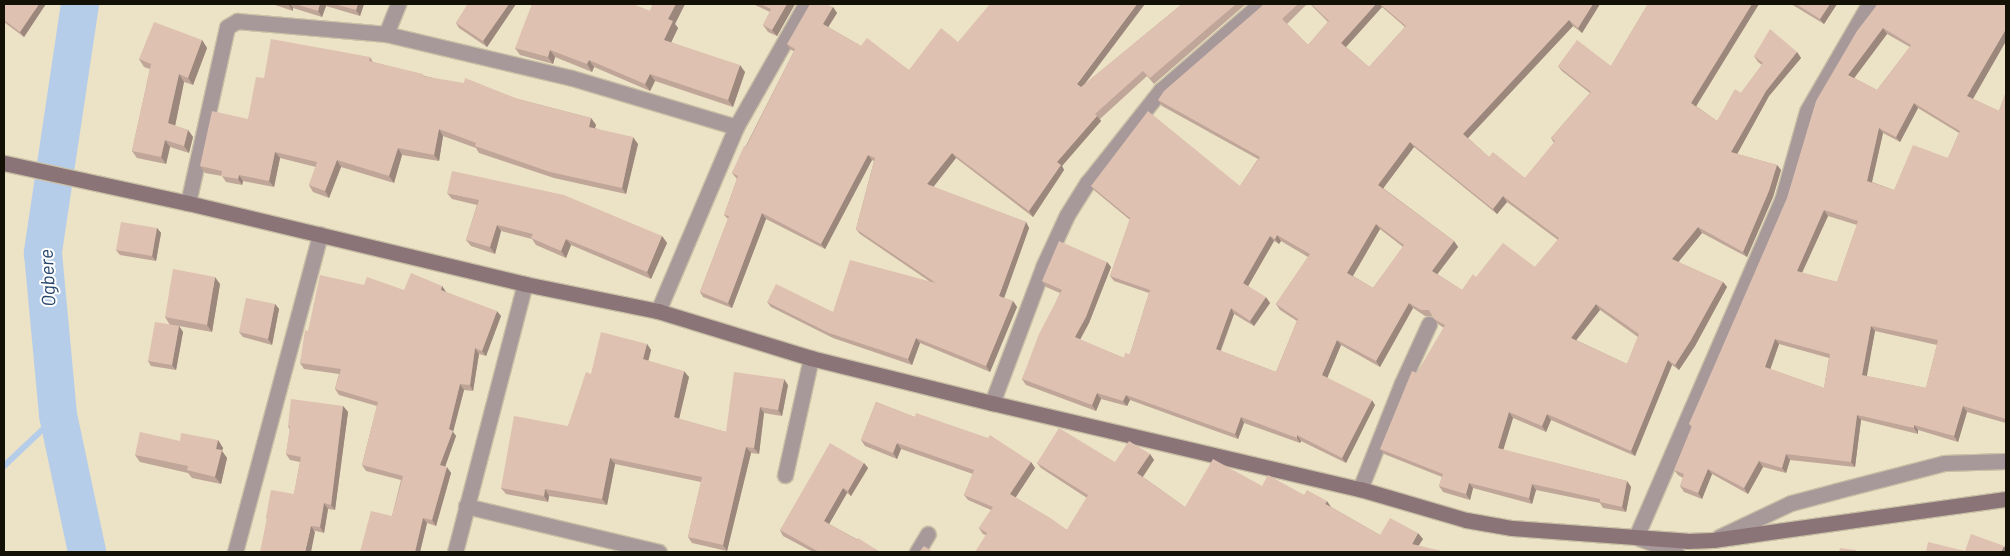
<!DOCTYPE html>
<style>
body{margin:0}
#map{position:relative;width:2010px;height:556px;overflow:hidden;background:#ece2c5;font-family:Barlow,sans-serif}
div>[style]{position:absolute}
.stream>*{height:6px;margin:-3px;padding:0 3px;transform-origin:3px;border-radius:3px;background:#b6cdea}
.river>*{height:38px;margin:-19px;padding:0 19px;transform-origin:19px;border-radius:19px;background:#b6cdea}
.roads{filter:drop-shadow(1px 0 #c9c0a6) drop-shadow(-1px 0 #c9c0a6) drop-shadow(0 1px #c9c0a6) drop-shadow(0 -1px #c9c0a6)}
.street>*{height:15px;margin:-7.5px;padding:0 7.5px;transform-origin:7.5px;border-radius:7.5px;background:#a7989a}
.secondary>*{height:15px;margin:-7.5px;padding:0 7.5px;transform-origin:7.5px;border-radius:7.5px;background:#8a7477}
.wall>*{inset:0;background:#bfa698}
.shaded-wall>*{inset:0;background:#9b877c}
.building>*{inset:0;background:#dec1b1}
span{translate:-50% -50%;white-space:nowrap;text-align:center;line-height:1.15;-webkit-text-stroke:4px #fff;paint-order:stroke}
.water-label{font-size:19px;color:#24446b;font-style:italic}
.frame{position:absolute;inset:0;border:5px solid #131006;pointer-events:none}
</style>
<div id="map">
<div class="stream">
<div style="left:4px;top:466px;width:74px;rotate:-43.4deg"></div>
</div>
<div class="river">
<div style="left:80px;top:4px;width:252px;rotate:98.5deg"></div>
<div style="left:43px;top:253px;width:163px;rotate:84.7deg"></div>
<div style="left:58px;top:415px;width:140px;rotate:78deg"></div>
</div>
<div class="roads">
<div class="street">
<div style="left:386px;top:34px;width:32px;rotate:-68deg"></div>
<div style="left:188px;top:203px;width:180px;rotate:-77.5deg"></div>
<div style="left:227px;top:27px;width:12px;rotate:-31deg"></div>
<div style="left:237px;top:21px;width:150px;rotate:5deg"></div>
<div style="left:386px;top:34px;width:191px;rotate:13.3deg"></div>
<div style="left:572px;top:78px;width:171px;rotate:16.6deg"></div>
<div style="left:658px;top:311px;width:200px;rotate:-67deg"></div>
<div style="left:736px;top:127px;width:142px;rotate:-60.4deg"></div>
<div style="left:992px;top:403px;width:145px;rotate:-69.4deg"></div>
<div style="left:1043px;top:267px;width:57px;rotate:-65.2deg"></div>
<div style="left:1067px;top:215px;width:39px;rotate:-58deg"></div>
<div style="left:1088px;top:182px;width:117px;rotate:-51.6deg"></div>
<div style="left:1161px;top:90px;width:131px;rotate:-41deg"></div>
<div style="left:785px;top:475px;width:120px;rotate:-77.5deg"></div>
<div style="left:1360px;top:489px;width:114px;rotate:-68.4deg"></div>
<div style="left:1402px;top:383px;width:65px;rotate:-65.4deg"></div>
<div style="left:466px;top:506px;width:198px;rotate:13.4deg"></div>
<div style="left:1719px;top:537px;width:80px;rotate:-25.3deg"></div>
<div style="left:1791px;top:503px;width:47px;rotate:-14.9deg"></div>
<div style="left:1836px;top:491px;width:112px;rotate:-14.5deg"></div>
<div style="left:1944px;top:463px;width:62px;rotate:-1.8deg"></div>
<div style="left:235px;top:552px;width:329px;rotate:-75deg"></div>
<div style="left:455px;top:552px;width:277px;rotate:-75.4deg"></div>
<div style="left:917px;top:552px;width:21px;rotate:-59deg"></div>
<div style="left:1676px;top:552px;width:43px;rotate:-159.4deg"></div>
<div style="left:1636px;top:537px;width:367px;rotate:-66.6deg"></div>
<div style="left:1782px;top:200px;width:92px;rotate:-74.3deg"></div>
<div style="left:1807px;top:111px;width:124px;rotate:-59.9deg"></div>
</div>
<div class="secondary">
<div style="left:4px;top:163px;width:188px;rotate:12.3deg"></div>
<div style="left:188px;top:203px;width:347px;rotate:13.5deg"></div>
<div style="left:525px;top:284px;width:136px;rotate:11.5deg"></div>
<div style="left:658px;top:311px;width:160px;rotate:17.1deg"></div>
<div style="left:811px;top:358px;width:187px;rotate:14deg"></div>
<div style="left:992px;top:403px;width:378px;rotate:13.2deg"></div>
<div style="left:1360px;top:489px;width:110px;rotate:16.3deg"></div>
<div style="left:1466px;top:520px;width:47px;rotate:9.9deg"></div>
<div style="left:1512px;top:528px;width:175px;rotate:4.2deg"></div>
<div style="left:1687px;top:541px;width:26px;rotate:-2deg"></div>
<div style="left:1713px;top:540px;width:296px;rotate:-8deg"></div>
</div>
</div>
<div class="wall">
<div style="clip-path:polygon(4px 4px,41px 11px,24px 37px,4px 22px)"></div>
<div style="clip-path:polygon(272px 4px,364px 4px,360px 16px,326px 6px,322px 17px,293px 8px,293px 11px)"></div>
<div style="clip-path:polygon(468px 4px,516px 4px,487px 47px,459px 28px,456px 23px)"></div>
<div style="clip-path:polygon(653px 4px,685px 4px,675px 24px,678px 28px,671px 42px,745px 72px,733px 107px,655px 81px,650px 91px,594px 67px,592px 72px,555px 57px,553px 64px,520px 55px,515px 48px,650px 11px)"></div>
<div style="clip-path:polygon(753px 4px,795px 4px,777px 36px,768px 32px,763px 25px,770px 12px)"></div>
<div style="clip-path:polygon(1182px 4px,1246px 4px,1154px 84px,1147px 76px,1100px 119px,1101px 121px,1062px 166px,1064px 170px,1033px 217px,956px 158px,933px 187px,1026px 222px,1029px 228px,1004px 298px,1013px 301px,1017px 307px,990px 372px,920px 343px,912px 365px,833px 338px,771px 307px,767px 302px,833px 312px,929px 281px,860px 234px,856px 229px,874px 161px,872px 160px,825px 249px,766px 219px,732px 308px,703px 297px,700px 292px,728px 219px,724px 215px,737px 179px,732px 173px,794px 51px,791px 50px,787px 44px,833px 7px,837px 13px,828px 27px,861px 46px,909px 70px,958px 42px,1085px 84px)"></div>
<div style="clip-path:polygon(evenodd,1263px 4px,1307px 4px,1287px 24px,1308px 45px,1328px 22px,1310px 4px,1600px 4px,1582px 33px,1573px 26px,1468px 138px,1489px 157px,1525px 178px,1554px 143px,1551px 138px,1590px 93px,1562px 71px,1558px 66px,1611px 66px,1648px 4px,1759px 4px,1696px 106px,1717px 121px,1741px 93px,1762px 65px,1758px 62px,1754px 56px,1797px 52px,1801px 58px,1769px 96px,1737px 154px,1777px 165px,1781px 170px,1773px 197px,1747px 257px,1702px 233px,1678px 262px,1723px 282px,1727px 287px,1695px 346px,1679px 370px,1672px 365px,1635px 456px,1551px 420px,1546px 432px,1513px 418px,1503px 450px,1627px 481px,1631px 487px,1626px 512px,1603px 508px,1600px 503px,1536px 490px,1532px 504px,1473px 488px,1470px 500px,1443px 492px,1439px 486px,1442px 477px,1384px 454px,1380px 449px,1417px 373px,1444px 328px,1438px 324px,1433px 316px,1425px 316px,1413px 308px,1380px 367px,1341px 345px,1327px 378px,1375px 405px,1346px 463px,1301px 441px,1300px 443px,1244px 423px,1238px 439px,1130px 400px,1127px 406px,1101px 399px,1096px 411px,1026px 385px,1022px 379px,1060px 293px,1046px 287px,1042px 281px,1107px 262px,1111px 267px,1089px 323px,1080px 340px,1124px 358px,1130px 354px,1149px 293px,1114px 281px,1110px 276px,1130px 220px,1095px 191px,1091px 186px,1240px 186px,1258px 159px,1162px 106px,1158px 100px,1262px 6px,1263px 4px,1382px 7px,1405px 27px,1369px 67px,1346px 47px,1382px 7px,1263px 4px,1414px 147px,1497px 214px,1507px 202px,1558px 240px,1535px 267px,1462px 290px,1437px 274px,1458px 247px,1454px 241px,1383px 188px,1414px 147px,1263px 4px,1380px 229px,1403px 247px,1373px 288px,1353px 276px,1380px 229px,1263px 4px,1274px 241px,1279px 244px,1281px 241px,1308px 257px,1276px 304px,1280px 310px,1297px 321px,1276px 372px,1221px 351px,1234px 314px,1254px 326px,1270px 303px,1248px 286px,1274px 241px,1263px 4px,1600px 310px,1638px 337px,1627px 364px,1576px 340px,1600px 310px)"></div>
<div style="clip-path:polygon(1791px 4px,1837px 4px,1824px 24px)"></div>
<div style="clip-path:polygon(evenodd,1874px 4px,2006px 4px,2006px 41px,1973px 99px,1999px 111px,2006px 92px,2006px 423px,1967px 412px,1958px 442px,1918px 430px,1918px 434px,1861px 420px,1855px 467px,1790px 460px,1786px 473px,1763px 467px,1748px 494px,1712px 474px,1702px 499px,1684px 492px,1680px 486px,1683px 478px,1678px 475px,1674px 470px,1691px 428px,1689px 424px,1876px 6px,1874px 4px,1887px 34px,1910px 47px,1877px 90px,1854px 78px,1887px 34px,1874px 4px,1918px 108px,1959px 133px,1948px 158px,1894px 190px,1872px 182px,1883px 133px,1900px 142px,1918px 108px,1874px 4px,1828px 216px,1857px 225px,1837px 282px,1802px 273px,1828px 216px,1874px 4px,1875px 331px,1937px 345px,1926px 388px,1866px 376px,1875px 331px,1874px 4px,1779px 344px,1829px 358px,1824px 388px,1770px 369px,1779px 344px)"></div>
<div style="clip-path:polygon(202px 40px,207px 48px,193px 85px,184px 82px,175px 126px,188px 130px,193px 137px,189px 153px,170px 147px,166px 164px,137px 158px,132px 151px,150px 69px,144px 67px,139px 59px)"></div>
<div style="clip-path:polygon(370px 57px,373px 62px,425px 76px,518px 99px,591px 118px,596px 125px,595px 128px,638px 144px,626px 194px,554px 178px,479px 153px,476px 148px,443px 136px,439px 161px,402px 155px,394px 183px,341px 167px,329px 198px,313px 192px,309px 185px,316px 167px,280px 158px,274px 187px,243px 181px,242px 185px,226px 182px,222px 176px,205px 173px,200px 166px,248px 119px,264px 78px)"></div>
<div style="clip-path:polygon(447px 193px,662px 236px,667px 243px,651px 279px,571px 245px,566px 258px,536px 245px,532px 239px,501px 231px,495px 254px,471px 246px,466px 240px,477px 205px,452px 199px)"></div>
<div style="clip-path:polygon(157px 228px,161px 233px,156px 261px,120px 255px,116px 250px)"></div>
<div style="clip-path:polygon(220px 284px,212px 332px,179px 326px,183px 332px,176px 370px,151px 366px,148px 361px,170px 325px,165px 317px)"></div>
<div style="clip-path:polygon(442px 286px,446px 292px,501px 316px,486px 356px,479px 354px,473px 391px,464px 390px,453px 432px,456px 436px,445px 466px,451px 473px,436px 526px,427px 523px,420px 552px,360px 552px,392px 516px,401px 480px,366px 471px,362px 465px,377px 406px,339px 395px,335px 389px,339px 374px,304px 369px,300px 363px,308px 331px,404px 290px)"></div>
<div style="clip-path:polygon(275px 304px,279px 309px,272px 345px,243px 337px,239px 332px)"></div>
<div style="clip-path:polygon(647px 344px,651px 350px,648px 361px,689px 377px,679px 419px,726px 432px,788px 385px,782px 416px,764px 413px,759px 454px,751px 453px,727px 551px,692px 543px,688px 537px,701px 482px,615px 464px,607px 505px,549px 496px,548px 502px,506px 494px,501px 488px,568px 426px,591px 374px)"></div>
<div style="clip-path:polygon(876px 402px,1031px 462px,1035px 468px,1015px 497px,1067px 530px,1087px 498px,1041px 468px,1037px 463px,1115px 462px,1150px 454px,1154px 460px,1143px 477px,1185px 507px,1262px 486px,1304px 495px,1331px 507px,1380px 535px,1423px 539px,985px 535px,983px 534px,979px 528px,991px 510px,968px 500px,964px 495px,973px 474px,901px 449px,897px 459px,865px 446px,861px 440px)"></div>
<div style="clip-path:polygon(343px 406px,348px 412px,335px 510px,328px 509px,324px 533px,267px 519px,266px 517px,294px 494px,300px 462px,290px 460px,286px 454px,290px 430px,288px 426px)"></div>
<div style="clip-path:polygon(218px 440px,223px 448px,222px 451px,227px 458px,221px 484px,192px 478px,188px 473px,140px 462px,135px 455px,180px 441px)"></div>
<div style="clip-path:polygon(864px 463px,868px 468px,851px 496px,847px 493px,829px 524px,880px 552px,813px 552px,783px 536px,780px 530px)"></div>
</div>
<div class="shaded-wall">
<div style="clip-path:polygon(39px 4px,46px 4px,24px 37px,20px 32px)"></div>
<div style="clip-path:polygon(288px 4px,290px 4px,293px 8px,293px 11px)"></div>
<div style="clip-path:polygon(320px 4px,324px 4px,326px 6px,322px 17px,318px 11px)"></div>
<div style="clip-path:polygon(358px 4px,364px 4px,360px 16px,356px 10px)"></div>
<div style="clip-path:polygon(509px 4px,516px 4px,487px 47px,483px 41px)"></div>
<div style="clip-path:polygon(676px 4px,685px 4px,675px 24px,678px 28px,669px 47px,664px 40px,668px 19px)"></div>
<div style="clip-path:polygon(787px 4px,795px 4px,777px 36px,772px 30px)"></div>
<div style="clip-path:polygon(1137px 4px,1145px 4px,1081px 89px,1077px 84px)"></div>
<div style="clip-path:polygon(1376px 4px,1379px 4px,1382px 7px,1345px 48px,1341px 43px)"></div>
<div style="clip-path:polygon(1593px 4px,1600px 4px,1582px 33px,1578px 28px)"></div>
<div style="clip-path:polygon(1752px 4px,1759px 4px,1695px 108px,1691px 103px)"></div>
<div style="clip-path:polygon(1830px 4px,1837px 4px,1824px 24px,1820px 19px)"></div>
<div style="clip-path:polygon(833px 7px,837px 13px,827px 29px,823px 24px)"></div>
<div style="clip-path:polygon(1569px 20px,1573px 26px,1467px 139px,1463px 134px)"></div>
<div style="clip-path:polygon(1883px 28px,1887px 34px,1852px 81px,1848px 75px)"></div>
<div style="clip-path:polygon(2006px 29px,2006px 41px,1971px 102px,1967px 96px)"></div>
<div style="clip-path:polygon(202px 40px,207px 48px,193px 85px,188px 78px)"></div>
<div style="clip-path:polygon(550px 50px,555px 57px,553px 64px,548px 57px)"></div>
<div style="clip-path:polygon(1797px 52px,1801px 58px,1769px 96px,1735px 158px,1731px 152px,1766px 91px)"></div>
<div style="clip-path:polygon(589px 60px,594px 67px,592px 72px,587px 64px)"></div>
<div style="clip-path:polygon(740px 65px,745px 72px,733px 107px,728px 100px)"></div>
<div style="clip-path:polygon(179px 74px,184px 82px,174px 131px,168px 123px)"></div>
<div style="clip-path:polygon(650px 74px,655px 81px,650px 91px,645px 84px)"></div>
<div style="clip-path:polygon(1914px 103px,1918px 108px,1900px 142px,1896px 137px)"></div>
<div style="clip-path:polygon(1097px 116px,1101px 121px,1062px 166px,1064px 170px,1033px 217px,1029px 211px,1057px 162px)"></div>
<div style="clip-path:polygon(591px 118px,596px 125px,593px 133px,589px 127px)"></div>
<div style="clip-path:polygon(1879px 128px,1883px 133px,1871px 186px,1867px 181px)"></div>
<div style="clip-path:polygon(439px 129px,443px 136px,439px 161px,434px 155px)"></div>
<div style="clip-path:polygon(188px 130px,193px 137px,189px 153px,184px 146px)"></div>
<div style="clip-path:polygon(633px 137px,638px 144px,626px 194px,622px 188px)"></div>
<div style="clip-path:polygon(165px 140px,170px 147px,166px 164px,161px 157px)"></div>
<div style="clip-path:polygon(1410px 142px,1414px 147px,1382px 190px,1378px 185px)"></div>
<div style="clip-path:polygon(398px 148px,402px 155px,394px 183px,389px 176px)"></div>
<div style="clip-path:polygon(275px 152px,280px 158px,274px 187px,269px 181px)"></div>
<div style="clip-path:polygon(952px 153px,956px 158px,931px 190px,927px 184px)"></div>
<div style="clip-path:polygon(868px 155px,872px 160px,825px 249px,821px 244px)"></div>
<div style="clip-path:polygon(337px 160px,341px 167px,329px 198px,325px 191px)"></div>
<div style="clip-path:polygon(1777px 165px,1781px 170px,1773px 197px,1747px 257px,1743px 252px)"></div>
<div style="clip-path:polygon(239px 175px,243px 181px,242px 185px,238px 179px)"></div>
<div style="clip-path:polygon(1503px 196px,1507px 202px,1497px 214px,1493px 209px)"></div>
<div style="clip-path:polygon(1824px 210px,1828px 216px,1800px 277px,1797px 271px)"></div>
<div style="clip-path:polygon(762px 213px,766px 219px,732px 308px,728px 303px)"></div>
<div style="clip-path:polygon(1026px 222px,1029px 228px,1003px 301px,999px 296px)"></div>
<div style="clip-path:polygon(1376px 224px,1380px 229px,1351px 279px,1347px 273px)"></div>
<div style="clip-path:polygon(497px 225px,501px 231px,495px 254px,490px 247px)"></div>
<div style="clip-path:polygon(1698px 227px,1702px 233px,1676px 265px,1672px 259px)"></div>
<div style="clip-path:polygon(157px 228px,161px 233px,156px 261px,152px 256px)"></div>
<div style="clip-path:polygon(1277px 235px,1281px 241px,1279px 244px,1275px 239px)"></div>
<div style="clip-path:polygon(662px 236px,667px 243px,651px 279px,647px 272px)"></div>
<div style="clip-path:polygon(1270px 236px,1274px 241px,1247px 288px,1243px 283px)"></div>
<div style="clip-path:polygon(566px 239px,571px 245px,566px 258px,561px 251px)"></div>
<div style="clip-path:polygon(1454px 241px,1458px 247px,1436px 276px,1432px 271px)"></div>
<div style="clip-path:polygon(1107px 262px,1111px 267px,1089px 323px,1078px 343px,1075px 337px)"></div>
<div style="clip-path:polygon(215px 277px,220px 284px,212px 332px,207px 325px)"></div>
<div style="clip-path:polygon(1723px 282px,1727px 287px,1695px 346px,1679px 370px,1675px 365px)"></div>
<div style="clip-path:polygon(442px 286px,446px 292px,445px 296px,441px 290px)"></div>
<div style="clip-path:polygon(1266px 297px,1270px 303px,1254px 326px,1250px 321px)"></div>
<div style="clip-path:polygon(1013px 301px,1017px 307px,990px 372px,986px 366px)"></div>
<div style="clip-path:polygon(1409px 303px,1413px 308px,1380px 367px,1376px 361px)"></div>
<div style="clip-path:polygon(275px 304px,279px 309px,272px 345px,268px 339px)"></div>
<div style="clip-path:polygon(1596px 304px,1600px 310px,1574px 343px,1571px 338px)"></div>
<div style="clip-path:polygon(1231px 308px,1234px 314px,1219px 354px,1216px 349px)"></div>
<div style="clip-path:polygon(497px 311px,501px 316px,486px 356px,482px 351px)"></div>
<div style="clip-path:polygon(179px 326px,183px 332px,176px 370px,172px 365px)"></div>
<div style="clip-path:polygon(1871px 326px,1875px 331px,1866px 381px,1862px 375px)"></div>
<div style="clip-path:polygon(916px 338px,920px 343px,912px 365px,908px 359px)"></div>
<div style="clip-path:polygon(1775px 339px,1779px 344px,1769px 373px,1765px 367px)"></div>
<div style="clip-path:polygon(1337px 340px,1341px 345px,1326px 381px,1322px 375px)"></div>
<div style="clip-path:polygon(647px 344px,651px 350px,647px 366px,643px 359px)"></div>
<div style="clip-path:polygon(475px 348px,479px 354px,473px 391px,470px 385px)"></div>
<div style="clip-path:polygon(1668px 360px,1672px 365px,1635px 456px,1631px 451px)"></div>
<div style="clip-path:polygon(684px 371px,689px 377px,678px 423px,674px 417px)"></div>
<div style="clip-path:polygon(784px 379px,788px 385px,782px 416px,778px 410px)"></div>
<div style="clip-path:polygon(460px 384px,464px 390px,453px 432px,456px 436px,444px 470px,440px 465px)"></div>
<div style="clip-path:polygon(1097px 393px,1101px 399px,1096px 411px,1092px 405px)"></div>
<div style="clip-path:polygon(1126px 395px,1130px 400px,1127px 406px,1123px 401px)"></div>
<div style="clip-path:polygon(1372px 400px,1375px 405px,1346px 463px,1342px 458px)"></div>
<div style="clip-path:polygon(343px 406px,348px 412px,335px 510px,331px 505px)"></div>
<div style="clip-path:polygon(1963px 406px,1967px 412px,1958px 442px,1954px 436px)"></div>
<div style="clip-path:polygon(760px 407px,764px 413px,759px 454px,754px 448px)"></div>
<div style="clip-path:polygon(1509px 412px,1513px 418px,1502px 454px,1498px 448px)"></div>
<div style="clip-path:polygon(1547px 414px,1551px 420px,1546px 432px,1542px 426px)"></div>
<div style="clip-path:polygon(1857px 415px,1861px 420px,1855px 467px,1851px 462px)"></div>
<div style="clip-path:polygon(1241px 417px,1244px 423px,1238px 439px,1235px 434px)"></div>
<div style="clip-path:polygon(1914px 425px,1918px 430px,1918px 434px,1914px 428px)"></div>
<div style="clip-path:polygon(1297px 435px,1301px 441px,1300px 443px,1297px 438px)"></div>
<div style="clip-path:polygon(218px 440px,223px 448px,222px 451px,227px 458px,221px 484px,215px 477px,216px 449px)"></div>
<div style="clip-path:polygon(897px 443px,901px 449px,897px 459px,893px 453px)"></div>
<div style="clip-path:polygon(746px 447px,751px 453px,727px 551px,723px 545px)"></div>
<div style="clip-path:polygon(1150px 454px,1154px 460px,1141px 479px,1137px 473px)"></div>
<div style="clip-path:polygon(1786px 454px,1790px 460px,1786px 473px,1782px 468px)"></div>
<div style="clip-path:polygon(610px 458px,615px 464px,607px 505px,602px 499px)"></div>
<div style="clip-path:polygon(1759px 461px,1763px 467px,1748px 494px,1744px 488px)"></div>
<div style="clip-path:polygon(1031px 462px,1035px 468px,1014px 500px,1010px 494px)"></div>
<div style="clip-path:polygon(864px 463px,868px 468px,851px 496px,848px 491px)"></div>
<div style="clip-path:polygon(447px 467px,451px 473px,436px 526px,432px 520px)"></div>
<div style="clip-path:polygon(1708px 469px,1712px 474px,1702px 499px,1698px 493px)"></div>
<div style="clip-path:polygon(1627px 481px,1631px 487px,1626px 512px,1622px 507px)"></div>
<div style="clip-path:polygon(1469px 483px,1473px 488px,1470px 500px,1466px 494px)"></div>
<div style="clip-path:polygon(1532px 484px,1536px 490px,1532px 504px,1529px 498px)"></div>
<div style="clip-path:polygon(843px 488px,847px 493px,828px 526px,824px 521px)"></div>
<div style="clip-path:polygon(545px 489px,549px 496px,548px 502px,544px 496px)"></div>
<div style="clip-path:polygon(1327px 501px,1331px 507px,1325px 504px)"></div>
<div style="clip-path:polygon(324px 503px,328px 509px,324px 533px,320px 527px)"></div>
<div style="clip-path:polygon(423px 518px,427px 523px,420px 552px,415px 552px)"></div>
<div style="clip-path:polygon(311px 526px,315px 532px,311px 552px,305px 552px)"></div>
<div style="clip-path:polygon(1418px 533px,1423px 539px,1416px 550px,1412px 544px)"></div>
<div style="clip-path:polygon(2004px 546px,2006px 549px,2006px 552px,2001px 552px)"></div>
</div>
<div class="building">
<div style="clip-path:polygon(4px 4px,39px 4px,20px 32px,4px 20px)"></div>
<div style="clip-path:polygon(295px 4px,320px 4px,318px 11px)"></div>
<div style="clip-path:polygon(334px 4px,358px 4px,356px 10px)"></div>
<div style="clip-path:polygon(468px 4px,509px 4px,483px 41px,456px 23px)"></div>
<div style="clip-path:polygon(532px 4px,633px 4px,650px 11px,653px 4px,676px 4px,668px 19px,673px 21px,664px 40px,740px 65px,728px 100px,650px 74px,645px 84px,589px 60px,587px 64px,550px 50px,548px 57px,515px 48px)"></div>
<div style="clip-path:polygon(761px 4px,787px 4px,772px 30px,763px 25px,771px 9px)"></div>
<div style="clip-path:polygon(810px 4px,826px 4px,833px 7px,823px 24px,861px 46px,867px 38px,909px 70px,941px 28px,958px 42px,990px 4px,1137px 4px,1077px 84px,1081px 87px,1182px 4px,1236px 4px,1150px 78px,1143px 71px,1095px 114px,1097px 116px,1057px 162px,1061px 165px,1029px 211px,952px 153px,927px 184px,1026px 222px,999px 296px,1013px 301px,986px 366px,916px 338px,908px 359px,829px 333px,767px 302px,776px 284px,833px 312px,850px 260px,936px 283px,856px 229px,875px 158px,868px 155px,821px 244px,762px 213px,728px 303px,700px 292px,729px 216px,724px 215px,738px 176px,732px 173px,744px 146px,746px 147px,795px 49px,787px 44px)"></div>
<div style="clip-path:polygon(evenodd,1263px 4px,1298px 4px,1282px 19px,1308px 45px,1329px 21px,1311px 4px,1376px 4px,1341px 43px,1369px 67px,1406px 26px,1380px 4px,1593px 4px,1578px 28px,1569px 20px,1463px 134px,1489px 157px,1493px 152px,1525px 178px,1555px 141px,1551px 138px,1591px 92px,1558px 66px,1577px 40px,1611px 66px,1648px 4px,1752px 4px,1691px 103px,1717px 121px,1735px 89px,1741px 93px,1763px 63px,1754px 56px,1770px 29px,1797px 52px,1766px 91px,1731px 152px,1777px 165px,1769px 191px,1743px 252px,1698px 227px,1672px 259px,1723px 282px,1691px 340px,1675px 365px,1668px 360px,1631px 451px,1547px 414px,1542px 426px,1509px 412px,1498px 448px,1627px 481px,1622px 507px,1600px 502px,1600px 499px,1532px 484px,1529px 498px,1469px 483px,1466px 494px,1439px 486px,1443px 474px,1380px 449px,1412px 371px,1417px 373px,1445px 325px,1434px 319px,1429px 310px,1421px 310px,1409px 303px,1376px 361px,1337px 340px,1322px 375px,1372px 400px,1342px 458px,1297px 435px,1297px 438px,1241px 417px,1235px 434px,1126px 395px,1123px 401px,1097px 393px,1092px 405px,1022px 379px,1039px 334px,1062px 290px,1042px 281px,1059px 241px,1107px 262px,1086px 317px,1075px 337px,1124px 358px,1125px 353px,1130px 354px,1150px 290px,1110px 276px,1130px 218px,1091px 186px,1148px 111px,1240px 186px,1260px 157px,1158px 100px,1164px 91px,1262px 6px,1263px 4px,1410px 142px,1493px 209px,1503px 196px,1559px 238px,1535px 267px,1503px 243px,1476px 277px,1473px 274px,1462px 290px,1432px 271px,1454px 241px,1378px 185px,1410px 142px,1263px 4px,1376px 224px,1404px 245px,1373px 288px,1347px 273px,1376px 224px,1263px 4px,1277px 235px,1310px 254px,1276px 304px,1298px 319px,1276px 372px,1216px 349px,1231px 308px,1250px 321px,1266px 297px,1243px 283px,1270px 236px,1275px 239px,1277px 235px,1263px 4px,1596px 304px,1639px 334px,1627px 364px,1571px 338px,1596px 304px)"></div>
<div style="clip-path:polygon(1796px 4px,1830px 4px,1820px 19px)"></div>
<div style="clip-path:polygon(evenodd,1875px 4px,2006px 4px,2006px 29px,1967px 96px,1999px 111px,2006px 92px,2006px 419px,1963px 406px,1954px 436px,1914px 425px,1914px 428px,1857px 415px,1851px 462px,1786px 454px,1782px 468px,1759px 461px,1744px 488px,1708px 469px,1698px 493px,1680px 486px,1684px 474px,1674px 470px,1692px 426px,1689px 424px,1787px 198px,1816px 101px,1857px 31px,1877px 5px,1875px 4px,1883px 28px,1911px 45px,1877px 90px,1848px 75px,1883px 28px,1875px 4px,1914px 103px,1960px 131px,1948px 158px,1913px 145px,1894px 190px,1867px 181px,1879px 128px,1896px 137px,1914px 103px,1875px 4px,1824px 210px,1858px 221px,1837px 282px,1797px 271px,1824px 210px,1875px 4px,1871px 326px,1938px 340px,1926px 388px,1862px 375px,1871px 326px,1875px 4px,1775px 339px,1830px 354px,1824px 388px,1765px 367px,1775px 339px)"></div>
<div style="clip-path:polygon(154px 22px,202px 40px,188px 78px,179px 74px,168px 123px,188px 130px,184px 146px,165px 140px,161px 157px,132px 151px,151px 64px,139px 59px)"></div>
<div style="clip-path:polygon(271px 39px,370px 57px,369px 61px,423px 74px,422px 76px,464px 83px,465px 78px,518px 99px,591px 118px,589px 127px,633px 137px,622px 188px,550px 172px,475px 146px,476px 143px,439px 129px,434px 155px,398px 148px,389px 176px,337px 160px,325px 191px,309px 185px,317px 162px,275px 152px,269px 181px,239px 175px,238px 179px,221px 176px,222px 171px,200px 166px,212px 111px,248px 119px,256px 77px,264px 78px)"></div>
<div style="clip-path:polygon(452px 171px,564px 195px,662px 236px,647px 272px,566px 239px,561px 251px,531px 238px,533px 234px,497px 225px,490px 247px,466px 240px,479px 200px,447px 193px)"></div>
<div style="clip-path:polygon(121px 222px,157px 228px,152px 256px,116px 250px)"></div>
<div style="clip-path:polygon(173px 269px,215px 277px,207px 325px,165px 317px)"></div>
<div style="clip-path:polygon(411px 273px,442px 286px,441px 290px,497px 311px,482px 351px,475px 348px,470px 385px,460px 384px,449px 429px,453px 431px,440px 465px,447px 467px,432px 520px,423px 518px,415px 552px,360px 552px,371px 511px,392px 516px,403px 476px,362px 465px,378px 402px,335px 389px,341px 369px,300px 363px,305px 330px,308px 331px,320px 275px,364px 285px,367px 277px,404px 290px)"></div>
<div style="clip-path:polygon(246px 298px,275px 304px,268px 339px,239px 332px)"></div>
<div style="clip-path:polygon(155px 322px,179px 326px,172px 365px,148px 361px)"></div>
<div style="clip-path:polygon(601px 332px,647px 344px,643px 359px,684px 371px,674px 417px,726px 432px,734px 372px,784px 379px,778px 410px,760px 407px,754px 448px,746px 447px,723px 545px,688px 537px,702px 477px,610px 458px,602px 499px,545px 489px,544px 496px,501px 488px,514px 416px,568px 426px,586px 372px,591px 374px)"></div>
<div style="clip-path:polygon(291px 399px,343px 406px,331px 505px,324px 503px,320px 527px,311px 526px,305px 552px,260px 552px,267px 518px,266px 517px,271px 490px,294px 494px,301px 457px,286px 454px,290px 427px,288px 426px)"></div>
<div style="clip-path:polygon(876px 402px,915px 417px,916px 413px,988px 438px,990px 435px,1031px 462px,1010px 494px,1052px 519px,1067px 530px,1088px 495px,1037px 463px,1059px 428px,1115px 462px,1129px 441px,1150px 454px,1137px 473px,1185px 507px,1213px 459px,1262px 486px,1268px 475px,1304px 495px,1307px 490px,1327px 501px,1325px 504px,1380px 535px,1390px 518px,1418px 533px,1412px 544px,1446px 552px,975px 552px,987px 533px,979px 528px,993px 507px,964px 495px,974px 470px,897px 443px,893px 453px,861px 440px)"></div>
<div style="clip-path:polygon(140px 432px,180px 441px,181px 433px,218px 440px,216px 449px,222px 450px,215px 477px,187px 470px,188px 466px,135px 455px)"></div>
<div style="clip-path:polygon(830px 443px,864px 463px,848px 491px,843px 488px,824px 521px,857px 540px,858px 538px,880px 552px,819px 552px,780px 530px)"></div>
<div style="clip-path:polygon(1971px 534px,2004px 546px,2001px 552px,1926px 552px,1928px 542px,1965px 551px)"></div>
<div style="clip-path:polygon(924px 546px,933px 552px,919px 552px)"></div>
<div style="clip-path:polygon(1840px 548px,1856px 550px,1855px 552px,1839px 552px)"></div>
</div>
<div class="water-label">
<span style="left:47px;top:278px;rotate:-93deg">Ogbere</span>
</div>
<div class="frame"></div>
</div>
